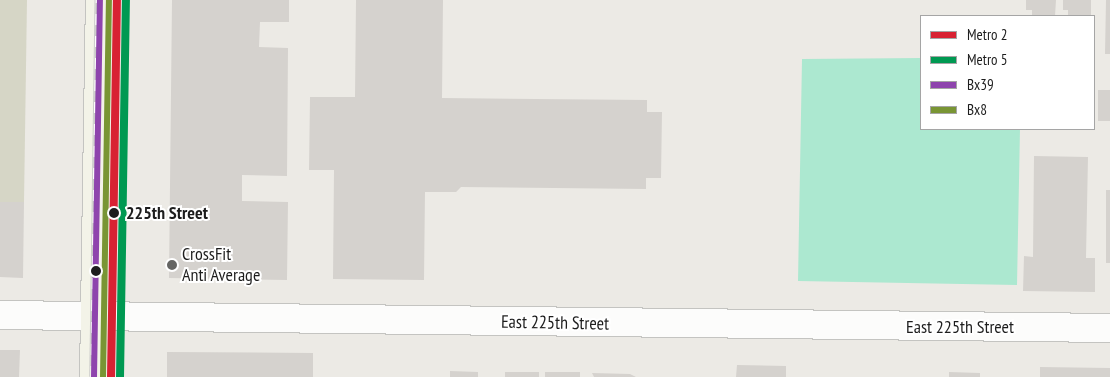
<!DOCTYPE html>
<style>
body{margin:0}
#map{position:relative;width:1110px;height:377px;overflow:hidden;background:#eceae5;font-family:"PT Sans Narrow",sans-serif}
div>[style]{position:absolute}
.construction>*{inset:0;background:#d6d6c6}
.pitch>*{inset:0;background:#ace8d0}
.building>*{inset:0;background:#d5d2ce}
.roads{filter:drop-shadow(1px 0 #c4c4c1) drop-shadow(-1px 0 #c4c4c1) drop-shadow(0 1px #c4c4c1) drop-shadow(0 -1px #c4c4c1)}
.street>*{height:28px;margin:-14px;padding:0 14px;transform-origin:14px;border-radius:14px;background:#fcfcfb}
.secondary>*{height:28px;margin:-14px;padding:0 14px;transform-origin:14px;border-radius:14px;background:#f3f3e8}
.rail>*{height:5.5px;margin-top:-2.75px;transform-origin:0;background:repeating-linear-gradient(90deg,#fff 0 11px,#cacac9 0 22px);box-sizing:border-box;border-block:1px solid #cacac9}
.bus-1>*{height:6px;margin:-3px;padding:0 3px;transform-origin:3px;border-radius:3px;background:#8e44ad}
.bus-2>*{height:6px;margin:-3px;padding:0 3px;transform-origin:3px;border-radius:3px;background:#799534}
.metro-1>*{height:8px;margin:-4px;padding:0 4px;transform-origin:4px;border-radius:4px;background:#d82233}
.metro-2>*{height:8px;margin:-4px;padding:0 4px;transform-origin:4px;border-radius:4px;background:#009952}
.dots>*{width:14px;height:14px;translate:-50% -50%;box-sizing:border-box;border:2px solid #fff;border-radius:50%}
span{translate:-50% -50%;white-space:nowrap;text-align:center;line-height:1.15;-webkit-text-stroke:4px #fff;paint-order:stroke}
.stop-label{font-size:18px;color:#1d1d1d;font-weight:700}
.left{translate:0 -50%;text-align:left}
.poi-label{font-size:18px;color:#1d1d1d}
.street-label{font-size:18px;color:#1d1d1d}
.legend{position:absolute;left:920px;top:15px;width:175px;height:115px;box-sizing:border-box;background:#fff;border:1px solid #a5a5a5;margin:0;padding:6px 9px;list-style:none;font-size:15px;color:#1d1d1d}
.legend li{display:flex;align-items:center;gap:10px;height:25px}
.legend b{width:25px;border:1px solid #a5a5a5}
</style>
<div id="map">
<div class="construction">
<div style="clip-path:polygon(0 0,27px 0,24px 202px,0 202px)"></div>
</div>
<div class="pitch">
<div style="clip-path:polygon(921px 58px,921px 129px,1020px 129px,1017px 285px,798px 281px,802px 59px)"></div>
</div>
<div class="building">
<div style="clip-path:polygon(172px 0,289px 0,289px 22px,260px 22px,259px 47px,288px 48px,287px 176px,242px 175px,242px 201px,288px 202px,287px 280px,169px 278px)"></div>
<div style="clip-path:polygon(356px 0,443px 0,442px 98px,647px 100px,647px 112px,662px 112px,661px 178px,646px 178px,646px 189px,461px 187px,456px 192px,425px 192px,424px 280px,333px 279px,334px 170px,309px 170px,310px 97px,355px 97px)"></div>
<div style="clip-path:polygon(1026px 0,1056px 0,1055px 16px,1032px 16px,1032px 10px,1026px 10px)"></div>
<div style="clip-path:polygon(1063px 0,1091px 0,1091px 16px,1068px 16px,1068px 10px,1063px 10px)"></div>
<div style="clip-path:polygon(1106px 0,1110px 0,1110px 54px,1105px 54px)"></div>
<div style="clip-path:polygon(1098px 90px,1110px 90px,1110px 121px,1098px 121px)"></div>
<div style="clip-path:polygon(1034px 156px,1088px 157px,1086px 258px,1095px 258px,1095px 292px,1023px 291px,1024px 256px,1033px 257px)"></div>
<div style="clip-path:polygon(1106px 190px,1110px 190px,1110px 263px,1106px 263px)"></div>
<div style="clip-path:polygon(0 202px,24px 202px,23px 278px,0 277px)"></div>
<div style="clip-path:polygon(0 350px,20px 350px,19px 377px,0 377px)"></div>
<div style="clip-path:polygon(167px 352px,313px 353px,313px 377px,167px 377px)"></div>
<div style="clip-path:polygon(737px 365px,786px 366px,786px 377px,736px 377px)"></div>
<div style="clip-path:polygon(1040px 367px,1110px 368px,1110px 377px,1040px 377px)"></div>
<div style="clip-path:polygon(450px 371px,478px 372px,478px 377px,450px 377px)"></div>
<div style="clip-path:polygon(505px 372px,539px 372px,539px 377px,505px 377px)"></div>
<div style="clip-path:polygon(545px 372px,580px 372px,580px 377px,545px 377px)"></div>
<div style="clip-path:polygon(949px 372px,980px 373px,980px 377px,949px 377px)"></div>
<div style="clip-path:polygon(592px 373px,630px 374px,636px 377px,594px 377px)"></div>
</div>
<div class="roads">
<div class="street">
<div style="left:0;top:315px;width:1110px;rotate:0.67deg"></div>
</div>
<div class="secondary">
<div style="left:94px;top:377px;width:377px;rotate:-89.1deg"></div>
</div>
</div>
<div class="rail">
<div style="left:92px;top:377px;width:377px;rotate:-89.2deg"></div>
</div>
<div class="bus-1">
<div style="left:94px;top:377px;width:377px;rotate:-89.1deg"></div>
</div>
<div class="bus-2">
<div style="left:103px;top:377px;width:377px;rotate:-89.1deg"></div>
</div>
<div class="metro-1">
<div style="left:111px;top:377px;width:377px;rotate:-89.1deg"></div>
</div>
<div class="metro-2">
<div style="left:120px;top:377px;width:377px;rotate:-89.1deg"></div>
</div>
<div class="dots">
<div style="left:114px;top:213px;background:#1d1d1d"></div>
<div style="left:172px;top:265px;background:#656563"></div>
<div style="left:96px;top:271px;background:#1d1d1d"></div>
</div>
<div class="stop-label">
<span class="left" style="left:126px;top:213px">225th Street</span>
</div>
<div class="poi-label">
<span class="left" style="left:182px;top:265px">CrossFit<br>Anti Average</span>
</div>
<div class="street-label">
<span style="left:555px;top:323px;rotate:1deg">East 225th Street</span>
<span style="left:960px;top:327px">East 225th Street</span>
</div>
<ul class="legend">
<li><b style="height:6px;background:#d82233"></b>Metro 2</li>
<li><b style="height:6px;background:#009952"></b>Metro 5</li>
<li><b style="height:6px;background:#8e44ad"></b>Bx39</li>
<li><b style="height:6px;background:#799534"></b>Bx8</li>
</ul>
</div>
